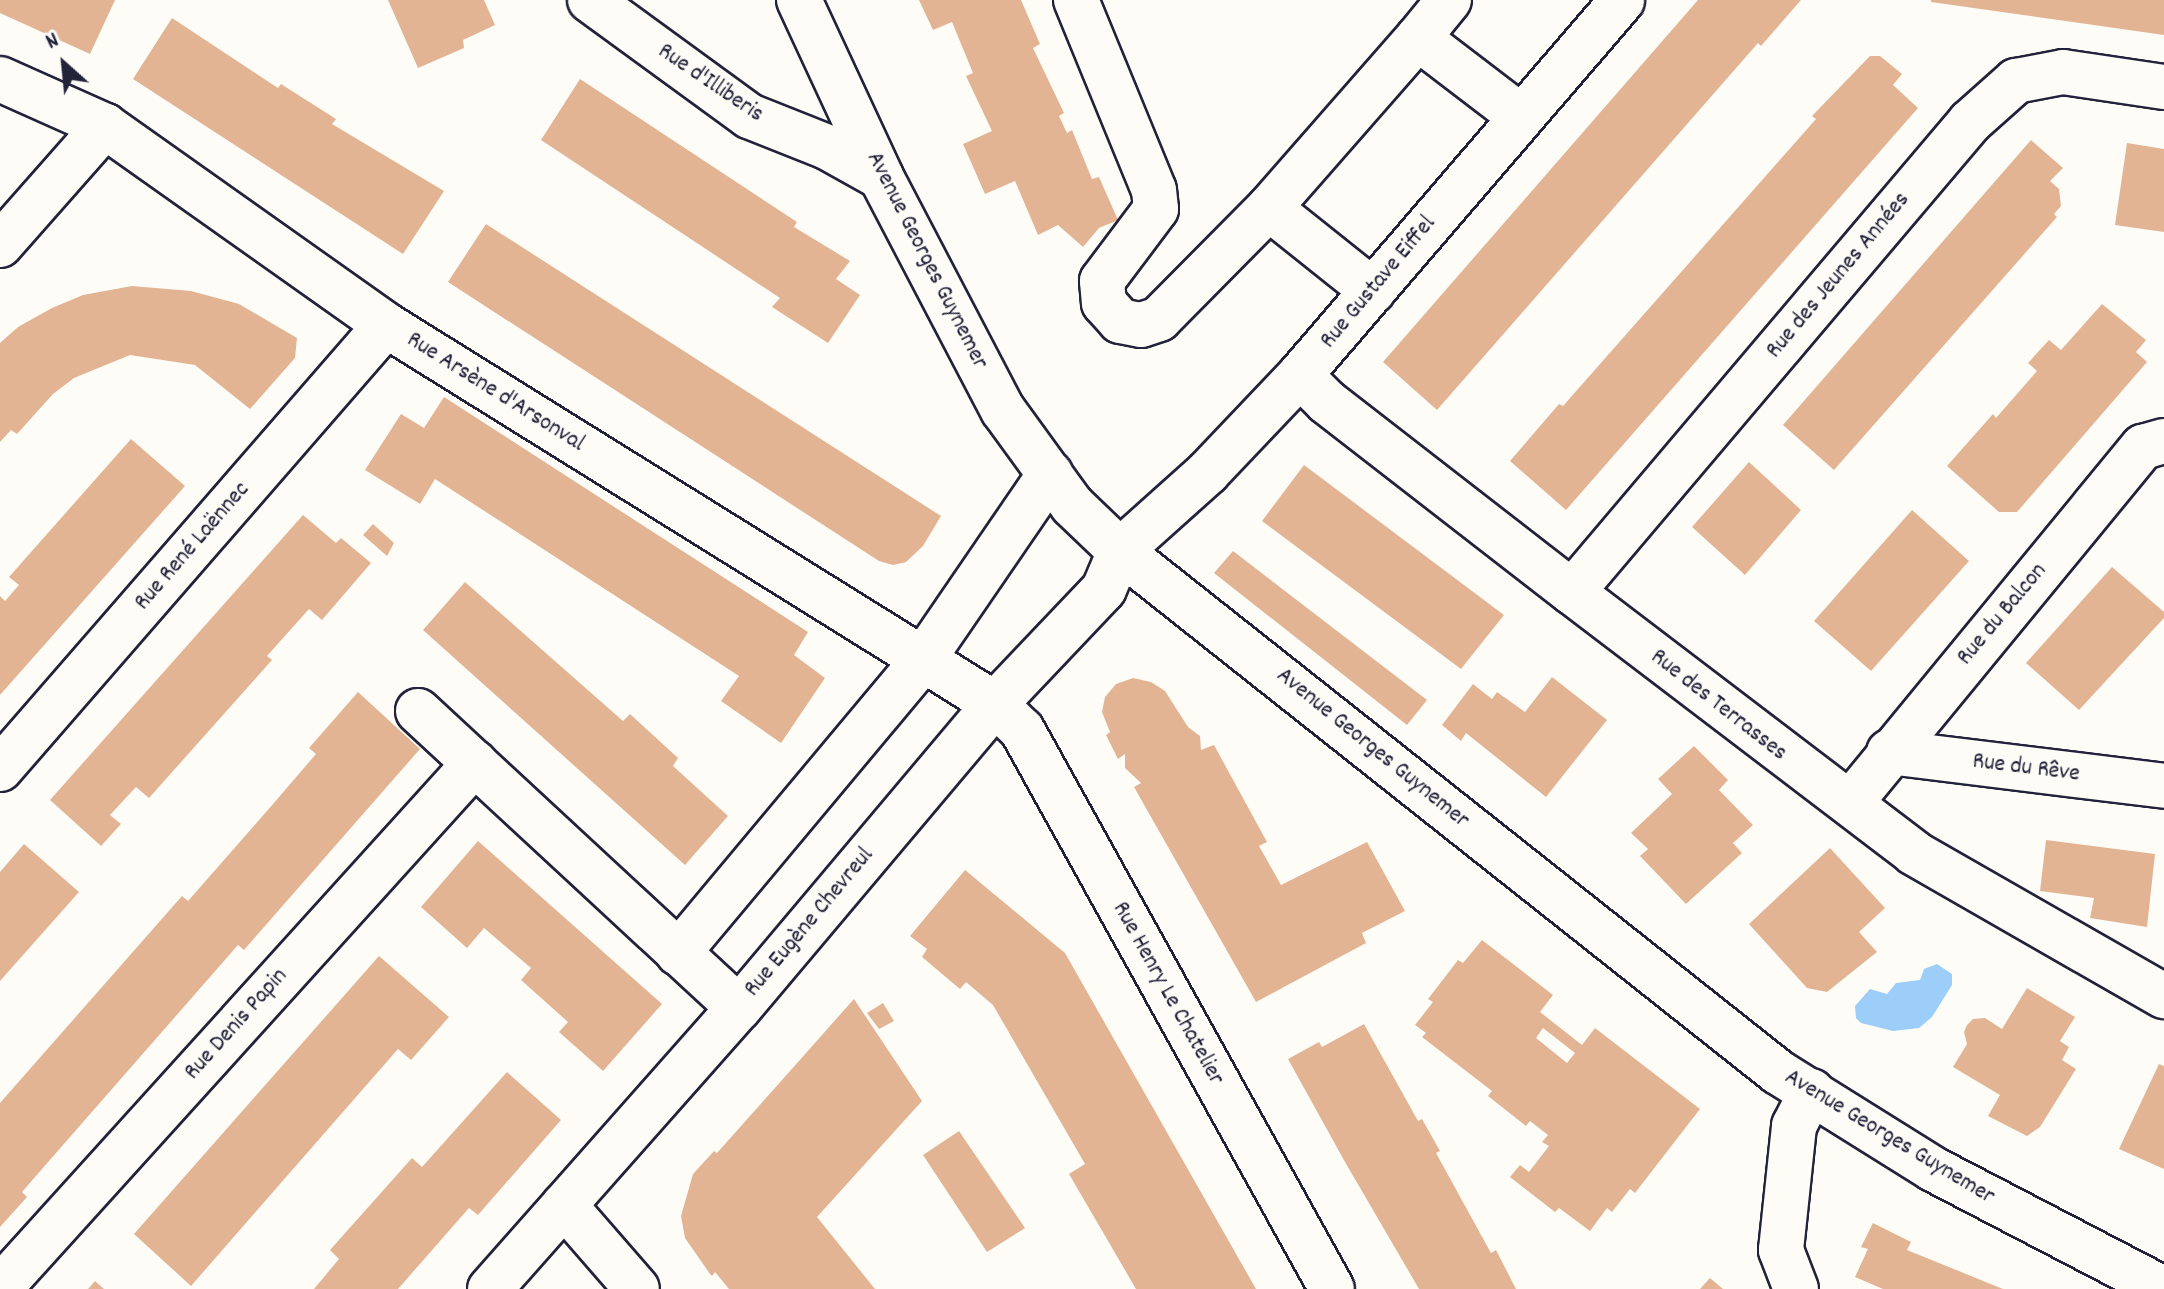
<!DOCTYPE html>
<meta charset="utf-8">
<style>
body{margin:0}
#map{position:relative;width:2164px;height:1289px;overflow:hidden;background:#fdfcf7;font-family:Dekko,sans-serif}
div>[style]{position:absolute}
.water>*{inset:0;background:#9ccef9}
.building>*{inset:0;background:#e3b494}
.roads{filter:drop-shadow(2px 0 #22223b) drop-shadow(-2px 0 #22223b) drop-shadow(0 2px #22223b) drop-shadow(0 -2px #22223b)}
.minor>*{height:44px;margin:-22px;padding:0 22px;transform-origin:22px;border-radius:22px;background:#fdfcf7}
span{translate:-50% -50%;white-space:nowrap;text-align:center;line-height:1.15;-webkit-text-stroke:8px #fdfcf7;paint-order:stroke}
.street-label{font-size:24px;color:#22223b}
.north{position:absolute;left:24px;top:24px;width:80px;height:80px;-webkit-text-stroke:6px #fdfcf7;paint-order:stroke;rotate:333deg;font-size:22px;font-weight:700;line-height:32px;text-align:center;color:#22223b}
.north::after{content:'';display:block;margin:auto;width:28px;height:36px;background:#22223b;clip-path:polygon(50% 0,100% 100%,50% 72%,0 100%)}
</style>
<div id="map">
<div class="water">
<div style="clip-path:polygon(1937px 964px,1952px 974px,1952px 985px,1932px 1017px,1919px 1028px,1893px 1031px,1861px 1023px,1856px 1018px,1855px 1006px,1870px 989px,1887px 994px,1896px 983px,1920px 980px,1924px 969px)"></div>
</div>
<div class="building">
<div style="clip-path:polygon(0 0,115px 0,90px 54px,0 13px)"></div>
<div style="clip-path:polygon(388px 0,484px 0,495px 25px,463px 40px,464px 48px,418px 68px)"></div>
<div style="clip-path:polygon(919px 0,1021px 0,1040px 44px,1033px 48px,1064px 113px,1059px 116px,1067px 133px,1072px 130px,1092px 179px,1099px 177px,1118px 220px,1099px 228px,1083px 247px,1058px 225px,1038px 235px,1015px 181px,985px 194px,963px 144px,992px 131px,966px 76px,973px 73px,952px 22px,933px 30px)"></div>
<div style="clip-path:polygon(1698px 0,1801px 0,1761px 46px,1758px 43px,1437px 410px,1383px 362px)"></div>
<div style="clip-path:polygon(1931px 0,2164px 0,2164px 35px,1931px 2px)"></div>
<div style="clip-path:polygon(172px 18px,278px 88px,281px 84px,336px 119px,332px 124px,444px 191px,403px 254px,133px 79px)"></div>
<div style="clip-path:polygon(1870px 56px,1880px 56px,1902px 74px,1893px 85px,1918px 108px,1566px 510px,1510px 461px,1559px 404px,1563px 406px,1816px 119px,1812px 116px)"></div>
<div style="clip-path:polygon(580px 79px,797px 222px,794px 227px,850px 261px,836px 279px,860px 295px,828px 343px,772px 307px,780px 298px,541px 140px)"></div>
<div style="clip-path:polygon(2031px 140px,2063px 168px,2050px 181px,2059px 189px,2060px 197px,2061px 206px,2054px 214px,2057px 217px,1834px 470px,1783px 425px)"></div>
<div style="clip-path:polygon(2127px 143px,2164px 149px,2164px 232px,2115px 225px)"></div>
<div style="clip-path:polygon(486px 224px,941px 516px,923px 546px,906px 562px,893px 565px,879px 561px,448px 282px)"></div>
<div style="clip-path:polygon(132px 286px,191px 291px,239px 304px,297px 338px,295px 358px,250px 409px,195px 365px,130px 355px,74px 378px,53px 394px,17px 434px,11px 430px,0 442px,0 343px,18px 327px,52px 308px,83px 295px)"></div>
<div style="clip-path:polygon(2102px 304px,2146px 340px,2136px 352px,2147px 362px,2017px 512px,1999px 512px,1947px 466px,1993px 414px,1996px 418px,2037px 371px,2028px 363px,2049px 340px,2061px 350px)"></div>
<div style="clip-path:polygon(444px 397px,808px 632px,794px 655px,825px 678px,781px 743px,721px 701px,739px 676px,435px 479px,420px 504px,365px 470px,401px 414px,424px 428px)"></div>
<div style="clip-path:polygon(131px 439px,185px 486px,0 695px,0 596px,5px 601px,19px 585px,9px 577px)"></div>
<div style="clip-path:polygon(1749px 462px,1801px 510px,1745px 575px,1692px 527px)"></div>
<div style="clip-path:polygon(1304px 465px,1504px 615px,1461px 669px,1262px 521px)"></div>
<div style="clip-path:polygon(1912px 510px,1969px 561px,1871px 671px,1814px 621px)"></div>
<div style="clip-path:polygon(303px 515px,336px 543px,341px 538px,371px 563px,322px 620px,309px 609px,267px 656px,272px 660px,149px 798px,136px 787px,110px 815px,121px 824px,101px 846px,50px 800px)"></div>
<div style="clip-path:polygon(373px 524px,394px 543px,387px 556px,363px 535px)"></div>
<div style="clip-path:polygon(1233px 551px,1427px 700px,1407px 725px,1214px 573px)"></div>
<div style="clip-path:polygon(2112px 567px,2164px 612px,2164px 618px,2079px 710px,2026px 663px)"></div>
<div style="clip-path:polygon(465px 582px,623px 721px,630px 714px,678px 758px,673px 766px,728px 816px,685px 865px,423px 630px)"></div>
<div style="clip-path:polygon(1552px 677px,1607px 720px,1546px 797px,1466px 733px,1461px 741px,1442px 725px,1473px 684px,1492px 699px,1497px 692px,1525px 712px)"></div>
<div style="clip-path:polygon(1133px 678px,1151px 682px,1165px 691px,1188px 727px,1200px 736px,1201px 750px,1214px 745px,1267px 842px,1259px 846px,1281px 885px,1367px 842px,1405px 911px,1362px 933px,1366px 943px,1256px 1002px,1134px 787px,1141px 783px,1125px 768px,1125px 754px,1118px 759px,1106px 735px,1110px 732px,1102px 712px,1105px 697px,1116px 684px)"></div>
<div style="clip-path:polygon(358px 692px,420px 749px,244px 950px,238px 945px,42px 1169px,22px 1192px,27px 1197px,0 1227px,0 1103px,182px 896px,188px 901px,273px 804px,316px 754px,309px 748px)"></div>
<div style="clip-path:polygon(1694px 746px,1728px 780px,1719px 790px,1753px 825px,1733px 843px,1742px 853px,1686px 904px,1640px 856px,1648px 849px,1631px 833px,1672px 794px,1658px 779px)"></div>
<div style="clip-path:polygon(2046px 840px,2155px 854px,2147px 927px,2090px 918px,2094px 898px,2040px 891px)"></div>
<div style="clip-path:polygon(478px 841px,662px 1004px,603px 1071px,559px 1032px,568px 1022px,521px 980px,531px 968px,484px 928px,467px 948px,421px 907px)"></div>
<div style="clip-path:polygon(24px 844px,79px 892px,0 981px,0 872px)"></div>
<div style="clip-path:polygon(1830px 848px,1885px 908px,1859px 932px,1877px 952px,1827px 992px,1807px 988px,1749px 924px)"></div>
<div style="clip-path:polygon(965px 870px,1065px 953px,1256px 1289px,1136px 1289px,1069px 1174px,1085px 1164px,993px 1005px,966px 982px,960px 989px,922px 957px,927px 949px,910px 936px)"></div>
<div style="clip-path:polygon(evenodd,1482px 940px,1553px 995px,1540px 1012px,1582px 1045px,1595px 1028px,1700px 1109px,1635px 1193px,1630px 1189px,1612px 1212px,1607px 1208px,1590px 1231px,1559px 1208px,1555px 1212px,1510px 1177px,1520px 1165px,1529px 1172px,1549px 1146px,1542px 1142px,1548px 1135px,1530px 1121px,1526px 1126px,1488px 1096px,1492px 1091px,1422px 1037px,1426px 1033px,1415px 1025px,1433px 1002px,1428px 999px,1458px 960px,1463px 963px,1482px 940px,1543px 1028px,1575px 1053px,1567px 1063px,1536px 1038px,1543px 1028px)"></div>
<div style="clip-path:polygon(379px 956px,449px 1017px,411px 1060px,398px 1049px,191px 1286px,134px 1234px)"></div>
<div style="clip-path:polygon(2027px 988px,2075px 1017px,2060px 1041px,2069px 1047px,2062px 1060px,2076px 1069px,2040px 1127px,2027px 1136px,1988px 1116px,2000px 1095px,1953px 1067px,1967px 1044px,1964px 1032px,1967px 1025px,1973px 1019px,1985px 1018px,2002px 1029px)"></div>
<div style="clip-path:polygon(854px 999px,922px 1101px,817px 1217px,875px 1289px,729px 1289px,715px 1272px,712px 1276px,710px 1274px,685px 1238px,681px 1216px,693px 1174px,714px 1151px,717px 1153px)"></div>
<div style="clip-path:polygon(883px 1003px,894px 1021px,879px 1029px,867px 1013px)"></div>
<div style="clip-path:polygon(1364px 1024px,1418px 1121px,1422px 1119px,1440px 1151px,1436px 1153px,1491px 1253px,1496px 1250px,1516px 1289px,1419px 1289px,1345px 1162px,1288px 1059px,1319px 1042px,1322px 1047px)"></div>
<div style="clip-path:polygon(2159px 1064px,2164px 1066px,2164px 1169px,2119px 1149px)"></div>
<div style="clip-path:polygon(507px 1072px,561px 1120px,478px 1215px,469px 1208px,398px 1289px,314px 1289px,339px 1259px,330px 1250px,412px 1158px,422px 1167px)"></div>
<div style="clip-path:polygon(959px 1131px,1025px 1228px,987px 1252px,923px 1155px)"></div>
<div style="clip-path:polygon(1873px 1223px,1911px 1242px,1907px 1250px,2003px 1289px,1883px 1289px,1855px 1277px,1868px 1249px,1861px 1247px)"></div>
<div style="clip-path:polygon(1710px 1278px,1723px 1289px,1700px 1289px)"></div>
<div style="clip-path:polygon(95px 1281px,104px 1289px,88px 1289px)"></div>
</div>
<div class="roads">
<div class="minor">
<div style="left:590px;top:0;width:197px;rotate:36.1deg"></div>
<div style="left:749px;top:116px;width:84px;rotate:21.7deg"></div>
<div style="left:827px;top:147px;width:62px;rotate:29.1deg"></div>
<div style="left:799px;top:0;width:195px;rotate:65.1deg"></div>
<div style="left:881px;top:177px;width:263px;rotate:62.4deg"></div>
<div style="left:1003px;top:410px;width:117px;rotate:54deg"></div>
<div style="left:1072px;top:505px;width:66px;rotate:43.8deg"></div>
<div style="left:1120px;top:551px;width:839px;rotate:38.37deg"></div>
<div style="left:1778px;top:1072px;width:183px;rotate:32deg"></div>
<div style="left:1933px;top:1169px;width:260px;rotate:27.5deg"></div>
<div style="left:1076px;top:0;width:205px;rotate:67.7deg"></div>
<div style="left:1154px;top:190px;width:19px;rotate:84deg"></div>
<div style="left:1156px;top:209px;width:90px;rotate:126.9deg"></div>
<div style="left:1102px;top:281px;width:22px;rotate:85deg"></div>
<div style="left:1104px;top:303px;width:24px;rotate:48deg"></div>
<div style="left:1120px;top:321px;width:21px;rotate:11deg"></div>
<div style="left:1141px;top:325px;width:19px;rotate:-18deg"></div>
<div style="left:1159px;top:319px;width:156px;rotate:-45.3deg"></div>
<div style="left:1418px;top:38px;width:49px;rotate:-50.8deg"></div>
<div style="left:0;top:79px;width:115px;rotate:24.1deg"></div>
<div style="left:105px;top:126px;width:344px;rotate:35.3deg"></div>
<div style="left:386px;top:325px;width:717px;rotate:31.9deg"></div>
<div style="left:995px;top:704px;width:37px;rotate:44deg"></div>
<div style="left:1022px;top:730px;width:639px;rotate:60.99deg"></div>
<div style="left:0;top:245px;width:159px;rotate:-48.6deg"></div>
<div style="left:1373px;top:291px;width:133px;rotate:-141.4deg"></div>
<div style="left:1269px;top:208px;width:226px;rotate:-48.8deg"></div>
<div style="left:1418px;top:38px;width:128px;rotate:37.4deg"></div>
<div style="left:1300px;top:375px;width:38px;rotate:45deg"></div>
<div style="left:1327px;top:402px;width:310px;rotate:37.8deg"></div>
<div style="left:1572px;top:592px;width:430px;rotate:37.3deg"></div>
<div style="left:1914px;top:853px;width:288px;rotate:29.8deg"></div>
<div style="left:1572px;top:592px;width:616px;rotate:-49.74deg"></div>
<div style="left:1970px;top:122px;width:62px;rotate:-41.7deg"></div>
<div style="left:2016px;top:81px;width:48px;rotate:-10.8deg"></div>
<div style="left:2063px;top:72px;width:102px;rotate:8.4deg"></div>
<div style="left:418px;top:711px;width:437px;rotate:42.8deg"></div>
<div style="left:1889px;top:752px;width:277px;rotate:7deg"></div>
<div style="left:0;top:769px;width:588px;rotate:-49deg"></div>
<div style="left:1851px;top:802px;width:460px;rotate:-50.6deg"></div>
<div style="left:2143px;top:447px;width:22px;rotate:-16deg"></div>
<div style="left:678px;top:953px;width:381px;rotate:-50.1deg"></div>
<div style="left:922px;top:661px;width:227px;rotate:-55.6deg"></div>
<div style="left:564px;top:1205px;width:111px;rotate:49deg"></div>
<div style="left:0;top:1288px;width:708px;rotate:-47.86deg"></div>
<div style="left:490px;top:1289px;width:375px;rotate:-48.5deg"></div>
<div style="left:739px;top:1008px;width:397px;rotate:-49.9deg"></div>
<div style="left:995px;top:704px;width:158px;rotate:-46.5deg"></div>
<div style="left:1104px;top:589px;width:41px;rotate:-67.2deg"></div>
<div style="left:1120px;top:551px;width:118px;rotate:-41.9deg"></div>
<div style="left:1208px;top:472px;width:134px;rotate:-46.5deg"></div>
<div style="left:1300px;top:375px;width:494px;rotate:-49.3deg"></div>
<div style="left:1796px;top:1289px;width:42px;rotate:-111deg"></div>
<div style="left:1781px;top:1250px;width:125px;rotate:-84deg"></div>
<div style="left:1794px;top:1126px;width:39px;rotate:-63deg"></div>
</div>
</div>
<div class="street-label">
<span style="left:710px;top:84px;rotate:34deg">Rue d'Illiberis</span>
<span style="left:926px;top:261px;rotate:63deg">Avenue Georges Guynemer</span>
<span style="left:1839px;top:276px;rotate:-50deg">Rue des Jeunes Années</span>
<span style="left:1379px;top:283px;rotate:-50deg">Rue Gustave Eiffel</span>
<span style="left:495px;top:393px;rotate:32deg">Rue Arsène d'Arsonval</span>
<span style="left:193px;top:547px;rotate:-49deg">Rue René Laënnec</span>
<span style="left:2003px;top:615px;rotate:-50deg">Rue du Balcon</span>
<span style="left:1718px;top:706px;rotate:38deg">Rue des Terrasses</span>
<span style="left:1372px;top:749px;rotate:39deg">Avenue Georges Guynemer</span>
<span style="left:2026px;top:769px;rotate:7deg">Rue du Rêve</span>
<span style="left:810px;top:923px;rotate:-50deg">Rue Eugène Chevreul</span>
<span style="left:1167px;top:994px;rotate:61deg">Rue Henry Le Chatelier</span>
<span style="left:237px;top:1025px;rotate:-48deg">Rue Denis Papin</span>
<span style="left:1889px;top:1138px;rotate:31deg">Avenue Georges Guynemer</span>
</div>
<div class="north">N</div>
</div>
